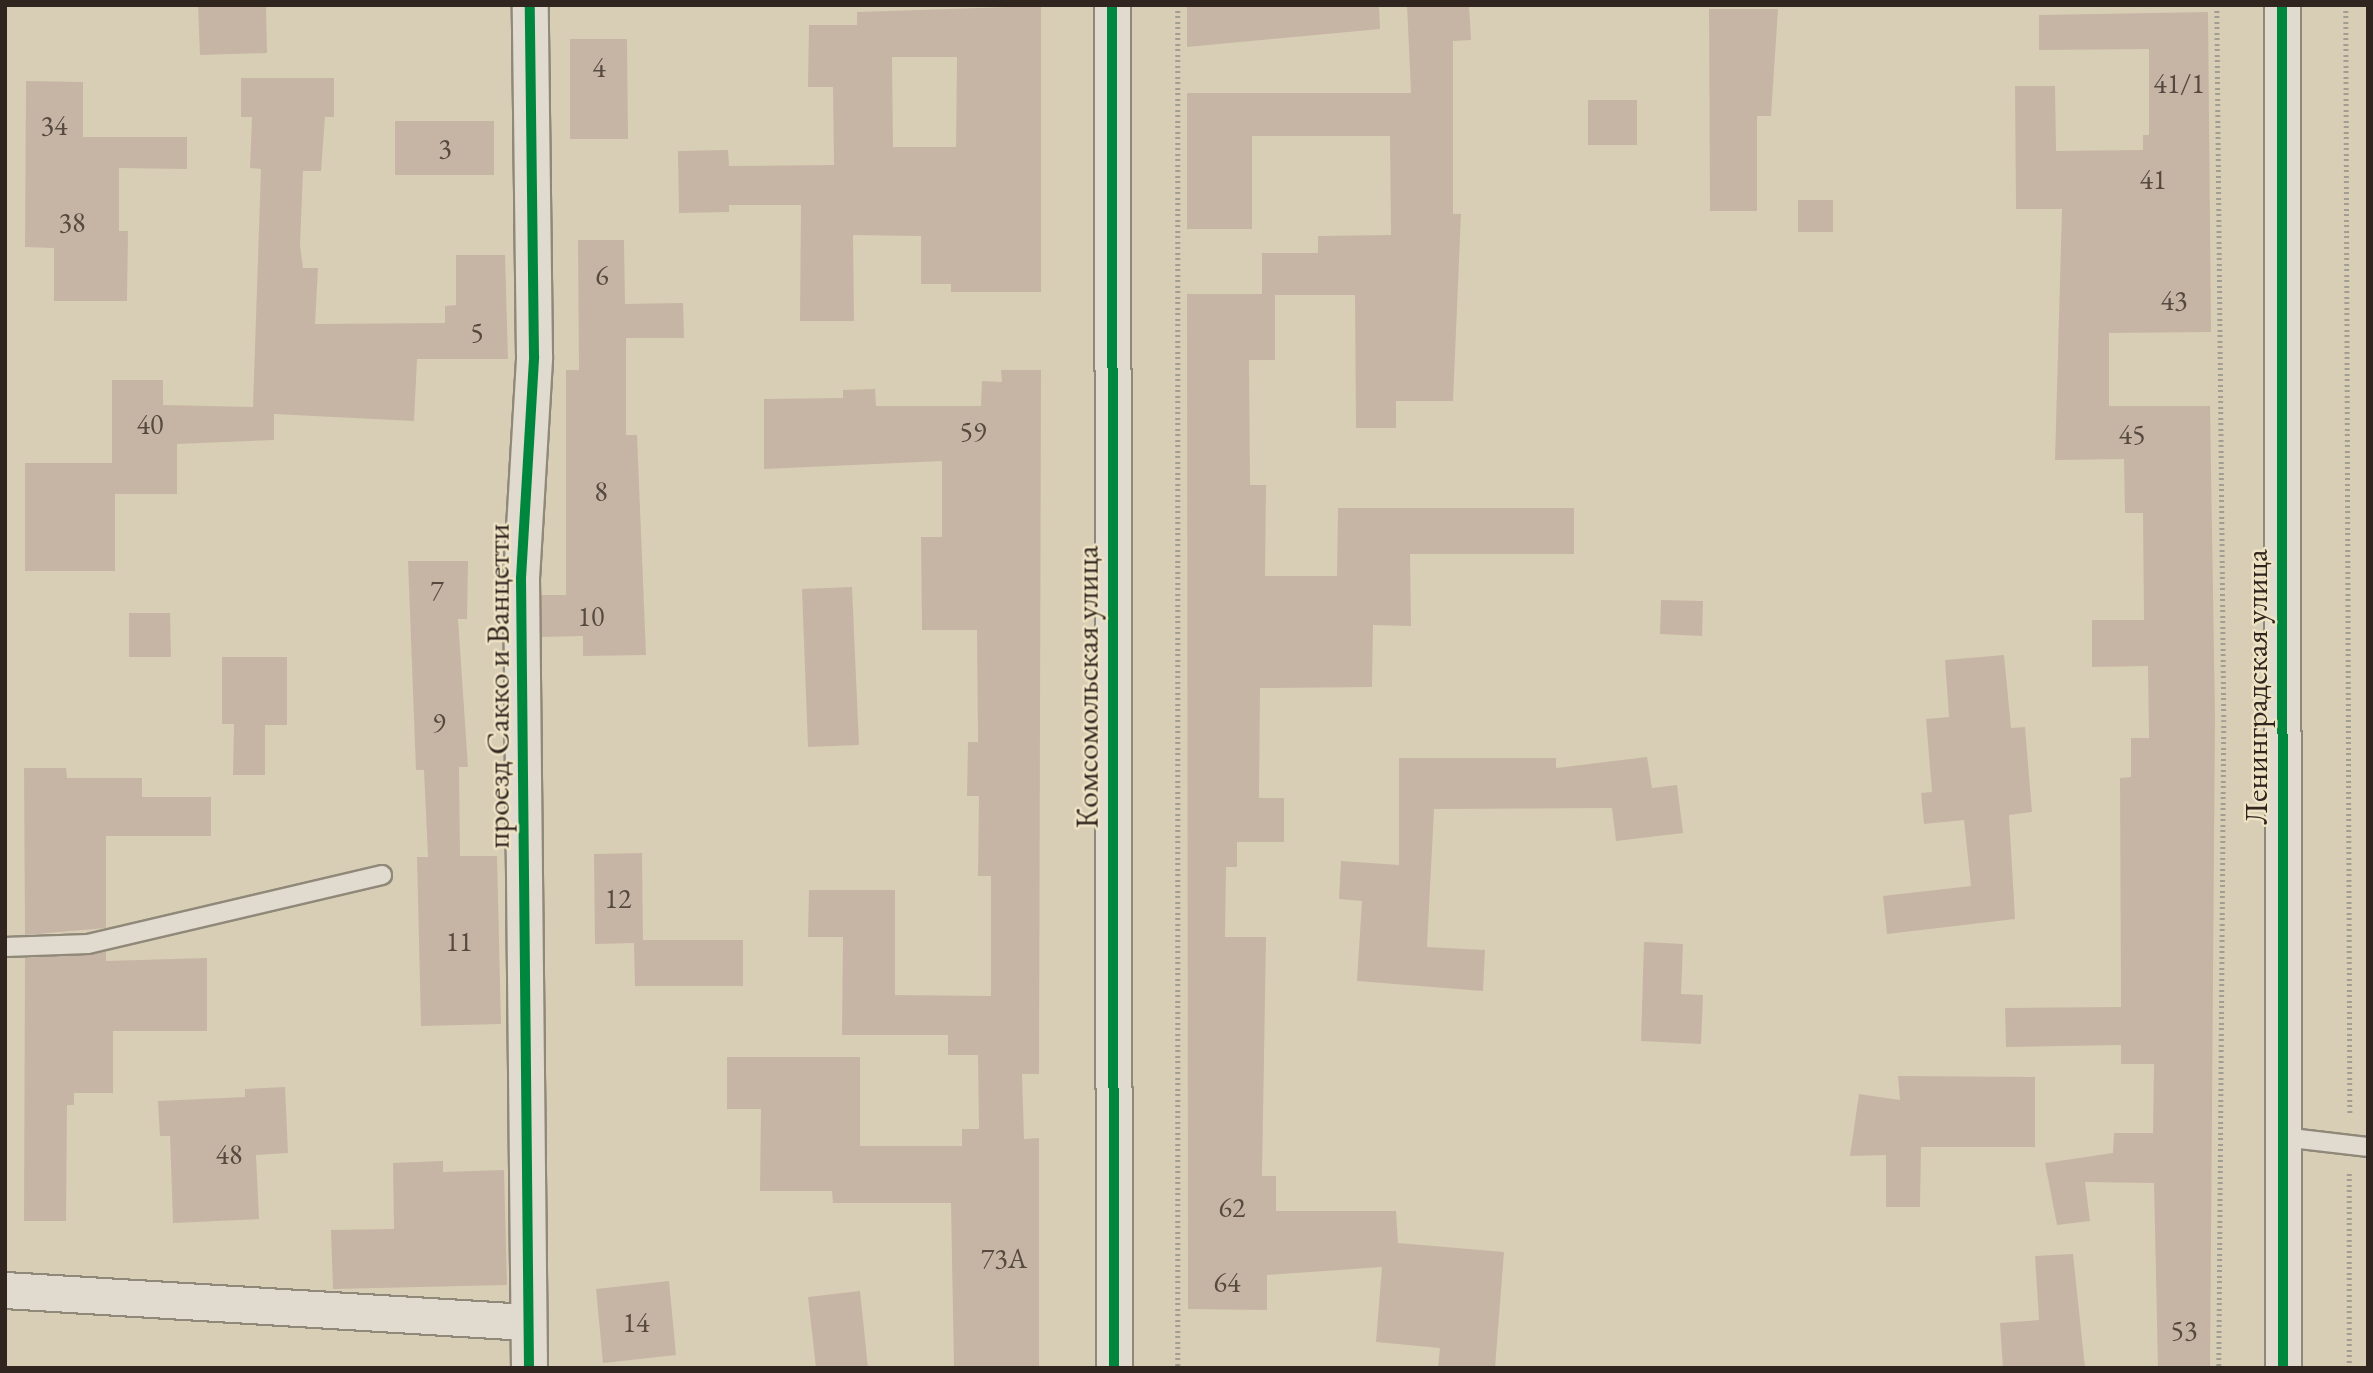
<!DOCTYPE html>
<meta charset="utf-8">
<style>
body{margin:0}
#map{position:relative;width:2373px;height:1373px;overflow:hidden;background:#d8ceb5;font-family:"EB Garamond",serif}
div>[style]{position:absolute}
.building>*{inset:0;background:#c6b5a4}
.path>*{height:4.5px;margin-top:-2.25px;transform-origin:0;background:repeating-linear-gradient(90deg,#a29d93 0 2px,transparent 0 5.5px)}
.roads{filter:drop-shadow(2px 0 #90897a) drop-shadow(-2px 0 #90897a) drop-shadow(0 2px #90897a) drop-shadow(0 -2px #90897a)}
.lane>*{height:18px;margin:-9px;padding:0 9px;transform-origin:9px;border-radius:9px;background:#e0dbce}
.street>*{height:35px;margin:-17.5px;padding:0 17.5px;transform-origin:17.5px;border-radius:17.5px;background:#e0dbce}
.cycleway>*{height:10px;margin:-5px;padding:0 5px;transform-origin:5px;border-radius:5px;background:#00873e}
span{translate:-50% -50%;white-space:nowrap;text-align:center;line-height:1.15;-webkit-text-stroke:5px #efe3c5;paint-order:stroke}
.number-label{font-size:28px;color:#564a40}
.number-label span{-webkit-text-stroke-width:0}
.street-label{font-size:32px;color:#30261f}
.frame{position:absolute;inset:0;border:7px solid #30261f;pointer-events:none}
</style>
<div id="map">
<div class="building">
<div style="clip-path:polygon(198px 5px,266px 5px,267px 53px,200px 55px)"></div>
<div style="clip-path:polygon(1187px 5px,1379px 5px,1380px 29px,1187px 47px)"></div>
<div style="clip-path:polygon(1407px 5px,1469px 5px,1471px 40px,1453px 41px,1453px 214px,1461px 214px,1453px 401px,1396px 401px,1396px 428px,1356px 428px,1355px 295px,1275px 295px,1275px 360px,1249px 360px,1250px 485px,1266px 485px,1265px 576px,1337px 576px,1338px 508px,1574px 508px,1574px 554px,1410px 554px,1411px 626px,1373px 625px,1372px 687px,1260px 688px,1259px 798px,1284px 798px,1284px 842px,1237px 842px,1237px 867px,1226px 867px,1225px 937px,1266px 937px,1262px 1176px,1276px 1176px,1276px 1211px,1396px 1211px,1398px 1243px,1504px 1252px,1495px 1368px,1438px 1368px,1440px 1348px,1376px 1342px,1382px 1267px,1267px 1275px,1267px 1310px,1188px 1309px,1187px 294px,1262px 294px,1262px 253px,1318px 253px,1318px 236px,1391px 235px,1390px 136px,1252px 136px,1252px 229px,1187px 229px,1187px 93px,1411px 93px)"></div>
<div style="clip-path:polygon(evenodd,1041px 6px,1041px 292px,951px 292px,951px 284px,921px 284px,921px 236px,853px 235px,854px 321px,800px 321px,801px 205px,729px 205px,729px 212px,679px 213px,678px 151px,728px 150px,729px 166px,834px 165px,833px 87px,808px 87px,809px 25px,857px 25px,857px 12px,1041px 6px,892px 57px,957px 57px,956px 147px,893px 147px,892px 57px)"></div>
<div style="clip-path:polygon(1709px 9px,1778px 9px,1771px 116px,1757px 116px,1757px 211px,1710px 211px)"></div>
<div style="clip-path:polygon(2208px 12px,2211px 332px,2109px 333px,2109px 406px,2210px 406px,2215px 718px,2210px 1368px,2158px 1368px,2154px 1183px,2085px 1182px,2090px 1221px,2057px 1225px,2045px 1163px,2113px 1153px,2114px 1133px,2153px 1133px,2154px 1064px,2121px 1064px,2121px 1045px,2006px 1047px,2005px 1008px,2121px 1007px,2120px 778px,2131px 777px,2131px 738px,2149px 738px,2148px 666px,2092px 667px,2092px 620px,2144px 620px,2143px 513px,2125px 513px,2124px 459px,2055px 460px,2062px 209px,2016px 209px,2015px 86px,2055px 86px,2056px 151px,2143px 150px,2143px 135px,2149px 135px,2149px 49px,2039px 50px,2039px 15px)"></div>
<div style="clip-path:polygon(570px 39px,627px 39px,628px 139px,570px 139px)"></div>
<div style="clip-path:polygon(241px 78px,334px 78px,334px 117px,325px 117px,321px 171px,303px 171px,300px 246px,303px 268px,318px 268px,315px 324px,445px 323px,445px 306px,456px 305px,456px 255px,505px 255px,508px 359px,417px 359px,414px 421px,274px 414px,274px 440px,177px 444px,177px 494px,115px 494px,115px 571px,25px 571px,25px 463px,112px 463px,112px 380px,163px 380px,163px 405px,253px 407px,261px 169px,250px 168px,252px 117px,241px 117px)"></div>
<div style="clip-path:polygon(26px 81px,83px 82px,83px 137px,187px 137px,187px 169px,119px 168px,119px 231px,128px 231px,127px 301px,54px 301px,54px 248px,25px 247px)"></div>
<div style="clip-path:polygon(1588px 100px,1637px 100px,1637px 145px,1588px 145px)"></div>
<div style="clip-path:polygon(395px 121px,494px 121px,494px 175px,395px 175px)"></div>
<div style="clip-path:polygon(1798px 200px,1833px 200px,1833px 232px,1798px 232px)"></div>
<div style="clip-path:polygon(578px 240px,624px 240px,625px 304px,683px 303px,684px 338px,626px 338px,626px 435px,637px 435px,646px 655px,583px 656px,583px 636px,542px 637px,541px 595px,566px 595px,566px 370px,579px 370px)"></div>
<div style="clip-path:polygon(1001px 370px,1041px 370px,1039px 1074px,1022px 1074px,1024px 1139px,1039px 1138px,1039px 1368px,954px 1368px,951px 1203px,833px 1203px,832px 1191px,760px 1191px,761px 1109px,727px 1109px,727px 1057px,860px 1057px,860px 1146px,962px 1146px,962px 1129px,979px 1129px,978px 1055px,948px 1055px,948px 1035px,842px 1035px,843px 937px,808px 937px,809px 890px,895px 890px,895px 995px,991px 996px,991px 876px,978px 876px,979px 796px,967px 796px,968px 742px,978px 742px,977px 630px,922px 630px,921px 537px,942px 537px,942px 461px,764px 469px,764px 399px,843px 398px,843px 390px,875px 389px,876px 406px,981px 406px,982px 381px,1002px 382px)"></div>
<div style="clip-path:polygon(408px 561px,468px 561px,467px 619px,458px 619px,468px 767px,459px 767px,460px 856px,497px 856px,501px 1024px,421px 1026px,417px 857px,428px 857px,424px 770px,416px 770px)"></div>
<div style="clip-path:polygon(852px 587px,859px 745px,808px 747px,802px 589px)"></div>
<div style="clip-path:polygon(1661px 600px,1703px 601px,1702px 636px,1660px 634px)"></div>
<div style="clip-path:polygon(129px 613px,170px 613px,171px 657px,129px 657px)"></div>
<div style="clip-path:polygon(2004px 655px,2011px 728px,2025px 727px,2032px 812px,2009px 815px,2015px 919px,1887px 934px,1883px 896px,1971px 886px,1964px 820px,1924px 824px,1921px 793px,1932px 792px,1926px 719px,1949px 717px,1945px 660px)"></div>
<div style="clip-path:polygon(222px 657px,287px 657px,287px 725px,265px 725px,265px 775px,233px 775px,234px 724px,222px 724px)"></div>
<div style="clip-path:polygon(1647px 757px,1652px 788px,1677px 785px,1683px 833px,1616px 841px,1612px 808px,1434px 809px,1427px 947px,1485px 950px,1483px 991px,1357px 981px,1362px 901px,1339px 899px,1341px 861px,1399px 865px,1399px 758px,1556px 758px,1556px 768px)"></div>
<div style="clip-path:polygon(24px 768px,66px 768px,67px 778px,142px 778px,142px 797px,211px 797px,211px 836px,106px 836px,106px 928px,25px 935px)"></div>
<div style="clip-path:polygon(642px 853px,643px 940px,743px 940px,743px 986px,635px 986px,634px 943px,595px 944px,594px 854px)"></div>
<div style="clip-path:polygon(1644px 942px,1683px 944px,1681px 994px,1703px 995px,1701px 1044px,1641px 1041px)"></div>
<div style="clip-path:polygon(106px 952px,106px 961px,207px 958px,207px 1031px,113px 1031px,113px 1093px,74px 1093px,74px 1105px,67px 1105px,66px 1221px,24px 1221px,25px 958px)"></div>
<div style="clip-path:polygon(1898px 1076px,2035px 1077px,2035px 1147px,1921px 1147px,1920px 1207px,1886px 1207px,1886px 1155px,1850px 1156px,1859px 1094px,1900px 1100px)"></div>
<div style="clip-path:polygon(285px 1087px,288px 1153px,256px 1155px,259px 1219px,173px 1223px,170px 1136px,160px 1136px,158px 1101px,245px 1097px,245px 1089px)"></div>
<div style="clip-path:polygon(443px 1161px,443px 1172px,504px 1170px,507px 1285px,333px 1289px,331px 1230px,394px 1229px,393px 1163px)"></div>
<div style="clip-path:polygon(2073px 1254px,2085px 1368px,2003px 1368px,2000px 1323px,2039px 1320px,2035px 1256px)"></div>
<div style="clip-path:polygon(669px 1281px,676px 1355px,603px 1363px,596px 1289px)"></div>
<div style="clip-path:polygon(860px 1291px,868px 1368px,816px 1368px,808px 1297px)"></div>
</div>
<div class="path">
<div style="left:1178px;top:5px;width:1363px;rotate:90deg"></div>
<div style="left:2217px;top:5px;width:715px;rotate:89.44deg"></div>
<div style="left:2224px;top:720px;width:648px;rotate:90.44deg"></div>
<div style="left:2346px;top:5px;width:1110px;rotate:89.79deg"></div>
<div style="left:2349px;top:1368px;width:195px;rotate:-90deg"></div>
</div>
<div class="roads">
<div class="lane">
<div style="left:5px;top:947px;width:83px;rotate:-2.1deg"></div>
<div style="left:88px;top:944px;width:302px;rotate:-13.2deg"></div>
<div style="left:2283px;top:1137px;width:86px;rotate:6.7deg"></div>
</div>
<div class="street">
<div style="left:1112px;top:5px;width:1363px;rotate:89.92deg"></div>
<div style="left:2282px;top:5px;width:1363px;rotate:89.96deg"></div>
<div style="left:5px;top:1290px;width:523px;rotate:3.51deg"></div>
<div style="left:529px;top:1368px;width:790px;rotate:-90.58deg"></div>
<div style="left:521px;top:578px;width:222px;rotate:-86.6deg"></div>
<div style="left:534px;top:356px;width:351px;rotate:-90.7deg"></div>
</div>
</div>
<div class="cycleway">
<div style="left:1112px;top:5px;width:1363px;rotate:89.92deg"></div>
<div style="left:2282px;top:5px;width:1363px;rotate:89.96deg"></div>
<div style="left:529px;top:1368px;width:790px;rotate:-90.58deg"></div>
<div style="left:521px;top:578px;width:222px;rotate:-86.6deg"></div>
<div style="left:534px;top:356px;width:351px;rotate:-90.7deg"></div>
</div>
<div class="number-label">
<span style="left:599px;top:67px">4</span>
<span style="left:2179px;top:83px">41/1</span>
<span style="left:54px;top:125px">34</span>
<span style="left:445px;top:148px">3</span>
<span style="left:2153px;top:179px">41</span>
<span style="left:72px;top:222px">38</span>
<span style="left:602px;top:275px">6</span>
<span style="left:2174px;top:300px">43</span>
<span style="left:477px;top:332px">5</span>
<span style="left:150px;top:424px">40</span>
<span style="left:973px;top:431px">59</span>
<span style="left:2132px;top:434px">45</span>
<span style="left:601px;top:491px">8</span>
<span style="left:437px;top:590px">7</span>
<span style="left:591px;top:616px">10</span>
<span style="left:439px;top:722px">9</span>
<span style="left:618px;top:898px">12</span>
<span style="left:459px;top:941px">11</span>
<span style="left:229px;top:1154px">48</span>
<span style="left:1232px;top:1207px">62</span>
<span style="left:1004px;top:1258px">73А</span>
<span style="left:1227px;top:1282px">64</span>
<span style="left:636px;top:1322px">14</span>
<span style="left:2184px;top:1330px">53</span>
</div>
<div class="street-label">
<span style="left:498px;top:686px;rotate:-90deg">проезд Сакко и Ванцетти</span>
<span style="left:1087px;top:687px;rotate:-90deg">Комсомольская улица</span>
<span style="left:2256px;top:687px;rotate:-90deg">Ленинградская улица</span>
</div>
<div class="frame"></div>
</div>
